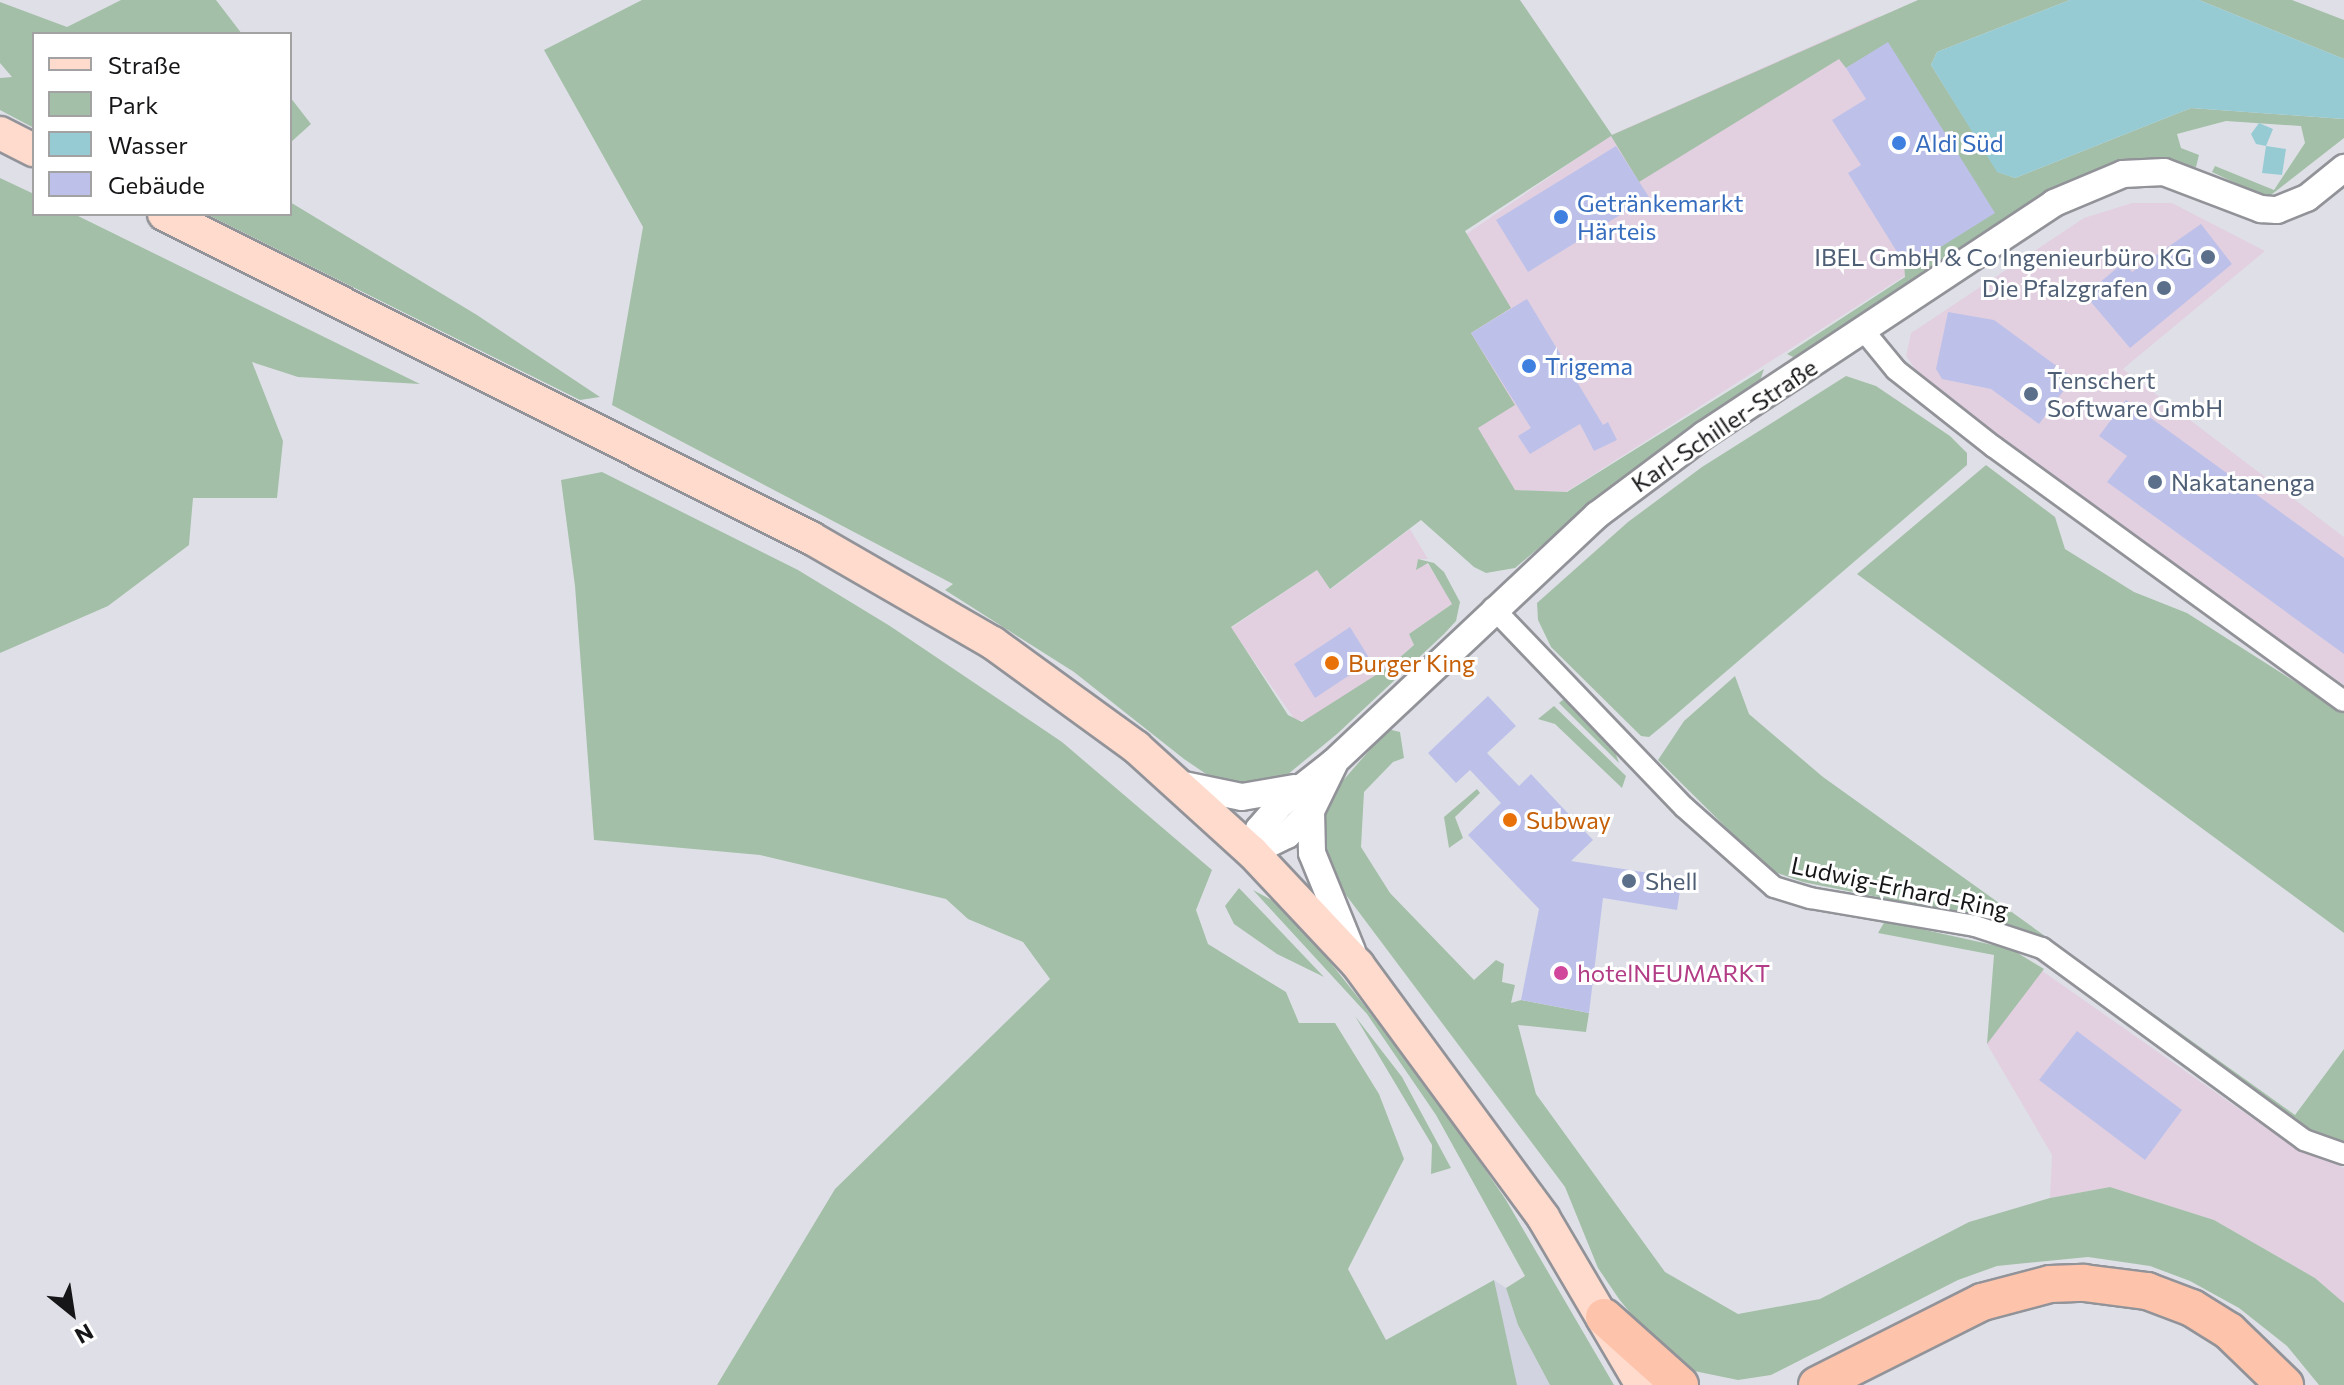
<!DOCTYPE html>
<meta charset="utf-8">
<style>
body{margin:0}
#map{position:relative;width:2344px;height:1385px;overflow:hidden;background:#dfe0e7;font-family:Commissioner,sans-serif}
div>[style]{position:absolute}
.commercial>*{inset:0;background:#e2d0e1}
.built>*{inset:0;background:#d1d3e1}
.green>*{inset:0;background:#a4bfa8}
.water>*{inset:0;background:#97cbd4}
.building>*{inset:0;background:#bdc1e9}
.roads{filter:drop-shadow(2px 0 #929399) drop-shadow(-2px 0 #929399) drop-shadow(0 2px #929399) drop-shadow(0 -2px #929399)}
.minor>*{height:20px;margin:-10px;padding:0 10px;transform-origin:10px;border-radius:10px;background:#fff}
.tertiary>*{height:26px;margin:-13px;padding:0 13px;transform-origin:13px;border-radius:13px;background:#fff}
.primary>*{height:32px;margin:-16px;padding:0 16px;transform-origin:16px;border-radius:16px;background:#fedbcd}
.motorway>*{height:36px;margin:-18px;padding:0 18px;transform-origin:18px;border-radius:18px;background:#fdc3ab}
.dots>*{width:22px;height:22px;translate:-50% -50%;box-sizing:border-box;border:4px solid #fff;border-radius:50%}
span{translate:-50% -50%;white-space:nowrap;text-align:center;line-height:1.15;-webkit-text-stroke:6px #fff;paint-order:stroke}
.shop-label{font-size:24px;color:#366cbe}
.left{translate:0 -50%;text-align:left}
.service-label{font-size:24px;color:#4e5e75}
.right{translate:-100% -50%;text-align:right}
.street-label{font-size:24px;color:#161619}
.food-label{font-size:24px;color:#c56008}
.hotel-label{font-size:24px;color:#b23c85}
.legend{position:absolute;left:32px;top:32px;width:260px;height:184px;box-sizing:border-box;background:#fff;border:2px solid #a2a2a3;margin:0;padding:10px 14px;list-style:none;font-size:24px;color:#161619}
.legend li{display:flex;align-items:center;gap:16px;height:40px}
.legend b{width:40px;border:2px solid #a2a2a3}
.north{position:absolute;left:32px;top:1273px;width:80px;height:80px;-webkit-text-stroke:6px #fff;paint-order:stroke;rotate:150deg;font-size:22px;font-weight:700;line-height:32px;text-align:center;color:#161619}
.north::after{content:'';display:block;margin:auto;width:28px;height:36px;background:#161619;clip-path:polygon(50% 0,100% 100%,50% 72%,0 100%)}
</style>
<div id="map">
<div class="commercial">
<div style="clip-path:polygon(1879px 16px,2003px 213px,1566px 492px,1515px 490px,1389px 287px,1611px 135px)"></div>
<div style="clip-path:polygon(2132px 203px,2172px 203px,2265px 251px,2123px 369px,2344px 537px,2344px 685px,2064px 487px,1915px 369px,1906px 356px,1911px 333px,2084px 218px)"></div>
<div style="clip-path:polygon(1410px 529px,1428px 559px,1418px 559px,1416px 569px,1427px 563px,1453px 603px,1409px 634px,1414px 645px,1390px 666px,1311px 720px,1295px 720px,1231px 628px,1317px 570px,1331px 589px)"></div>
<div style="clip-path:polygon(2011px 949px,2285px 1141px,2344px 1168px,2344px 1303px,2315px 1278px,2214px 1220px,2110px 1187px,2050px 1198px,2052px 1155px,1987px 1044px,1995px 955px)"></div>
</div>
<div class="built">
<div style="clip-path:polygon(1494px 1280px,1506px 1288px,1518px 1325px,1550px 1385px,1319px 1385px)"></div>
</div>
<div class="green">
<div style="clip-path:polygon(121px 0,216px 0,242px 34px,34px 34px,34px 128px,0 110px,0 78px,12px 77px,0 63px,0 2px,67px 27px)"></div>
<div style="clip-path:polygon(642px 0,1520px 0,1612px 135px,1918px 0,2070px 0,1937px 52px,1931px 65px,1998px 172px,2015px 178px,2191px 108px,2344px 119px,2344px 138px,2267px 198px,2212px 172px,2215px 166px,2274px 190px,2305px 143px,2301px 126px,2226px 121px,2177px 134px,2181px 148px,2199px 155px,2196px 167px,2128px 162px,1811px 351px,1793px 357px,1787px 354px,1905px 277px,1888px 43px,1846px 68px,1839px 59px,1639px 182px,1611px 136px,1465px 231px,1511px 308px,1471px 333px,1515px 405px,1478px 428px,1515px 490px,1567px 492px,1764px 369px,1759px 384px,1580px 513px,1515px 568px,1486px 573px,1474px 567px,1421px 520px,1330px 589px,1317px 570px,1231px 627px,1288px 715px,1302px 722px,1390px 666px,1414px 645px,1409px 634px,1452px 604px,1428px 563px,1416px 570px,1418px 559px,1434px 563px,1444px 572px,1460px 602px,1456px 621px,1444px 634px,1337px 734px,1282px 779px,1245px 787px,1212px 778px,1184px 759px,1074px 672px,945px 590px,953px 584px,612px 405px,643px 227px,544px 50px)"></div>
<div style="clip-path:polygon(2199px 0,2292px 0,2344px 20px,2344px 59px)"></div>
<div style="clip-path:polygon(290px 97px,311px 124px,290px 143px)"></div>
<div style="clip-path:polygon(0 178px,34px 194px,34px 214px,74px 214px,420px 384px,298px 377px,252px 362px,283px 441px,277px 498px,193px 498px,189px 545px,108px 606px,0 653px)"></div>
<div style="clip-path:polygon(290px 202px,477px 315px,600px 397px,580px 400px,206px 214px,290px 214px)"></div>
<div style="clip-path:polygon(1846px 376px,1876px 386px,1950px 436px,1967px 453px,1967px 465px,1666px 723px,1649px 737px,1641px 736px,1551px 647px,1538px 620px,1537px 603px,1628px 522px,1702px 467px)"></div>
<div style="clip-path:polygon(1986px 465px,2055px 517px,2065px 549px,2134px 592px,2187px 613px,2344px 713px,2344px 933px,1857px 574px)"></div>
<div style="clip-path:polygon(602px 472px,798px 570px,890px 626px,1062px 742px,1212px 870px,1196px 910px,1208px 944px,1286px 992px,1299px 1023px,1335px 1023px,1379px 1094px,1404px 1159px,1348px 1269px,1386px 1340px,1494px 1280px,1517px 1385px,717px 1385px,835px 1189px,1050px 979px,1023px 942px,968px 919px,946px 899px,760px 855px,594px 840px,575px 586px,561px 480px)"></div>
<div style="clip-path:polygon(1735px 676px,1749px 714px,1823px 777px,2295px 1115px,2344px 1049px,2344px 1145px,2311px 1134px,2042px 938px,1997px 921px,1803px 882px,1769px 870px,1658px 760px,1684px 721px)"></div>
<div style="clip-path:polygon(1564px 699px,1614px 749px,1619px 763px,1559px 703px)"></div>
<div style="clip-path:polygon(1554px 706px,1626px 776px,1622px 788px,1555px 724px,1538px 719px)"></div>
<div style="clip-path:polygon(1388px 729px,1400px 732px,1404px 758px,1393px 762px,1364px 792px,1361px 847px,1390px 893px,1474px 980px,1496px 960px,1504px 964px,1502px 982px,1515px 985px,1511px 1003px,1521px 1000px,1589px 1013px,1586px 1032px,1518px 1025px,1536px 1094px,1665px 1272px,1738px 1314px,1820px 1299px,1969px 1222px,2050px 1198px,2110px 1187px,2214px 1220px,2315px 1278px,2344px 1303px,2344px 1385px,2319px 1385px,2287px 1346px,2239px 1308px,2190px 1281px,2150px 1266px,2088px 1257px,1997px 1266px,1958px 1280px,1771px 1375px,1738px 1380px,1689px 1370px,1649px 1336px,1619px 1299px,1598px 1268px,1565px 1187px,1334px 879px,1324px 853px,1321px 825px,1332px 793px)"></div>
<div style="clip-path:polygon(1477px 789px,1480px 793px,1455px 817px,1463px 838px,1449px 848px,1444px 817px)"></div>
<div style="clip-path:polygon(1239px 888px,1267px 917px,1324px 977px,1277px 954px,1234px 924px,1225px 906px)"></div>
<div style="clip-path:polygon(1253px 890px,1277px 903px,1315px 943px,1425px 1082px,1506px 1200px,1614px 1385px,1550px 1385px,1518px 1325px,1506px 1288px,1525px 1276px,1436px 1115px,1367px 1014px)"></div>
<div style="clip-path:polygon(1885px 921px,2011px 949px,2044px 969px,1987px 1044px,1994px 955px,1878px 933px)"></div>
<div style="clip-path:polygon(1355px 1016px,1402px 1077px,1451px 1168px,1431px 1174px,1432px 1145px)"></div>
</div>
<div class="water">
<div style="clip-path:polygon(2070px 0,2199px 0,2344px 59px,2344px 119px,2191px 108px,2015px 178px,1997px 172px,1931px 65px,1937px 52px)"></div>
<div style="clip-path:polygon(2259px 123px,2273px 129px,2266px 146px,2286px 149px,2282px 175px,2262px 173px,2266px 146px,2256px 144px,2251px 134px)"></div>
</div>
<div class="building">
<div style="clip-path:polygon(1888px 42px,1995px 213px,1907px 268px,1848px 173px,1861px 165px,1832px 120px,1866px 99px,1846px 68px)"></div>
<div style="clip-path:polygon(1616px 146px,1649px 197px,1528px 272px,1496px 220px)"></div>
<div style="clip-path:polygon(2201px 224px,2232px 264px,2130px 348px,2085px 295px,2124px 262px,2132px 272px)"></div>
<div style="clip-path:polygon(1527px 299px,1603px 425px,1608px 422px,1617px 440px,1594px 451px,1580px 424px,1530px 454px,1518px 436px,1531px 428px,1471px 333px)"></div>
<div style="clip-path:polygon(1948px 312px,1994px 320px,2073px 378px,2039px 424px,1991px 389px,1942px 379px,1936px 369px)"></div>
<div style="clip-path:polygon(2126px 400px,2344px 558px,2344px 654px,2107px 482px,2127px 456px,2099px 436px)"></div>
<div style="clip-path:polygon(1350px 627px,1371px 661px,1315px 698px,1294px 664px)"></div>
<div style="clip-path:polygon(1488px 696px,1516px 726px,1487px 753px,1519px 786px,1531px 774px,1593px 840px,1571px 861px,1682px 878px,1677px 910px,1603px 898px,1589px 1013px,1521px 1000px,1539px 909px,1468px 835px,1501px 803px,1470px 770px,1456px 783px,1428px 753px)"></div>
<div style="clip-path:polygon(2077px 1031px,2182px 1110px,2145px 1160px,2039px 1080px)"></div>
</div>
<div class="roads">
<div class="minor">
<div style="left:1864px;top:331px;width:50px;rotate:50.6deg"></div>
<div style="left:1896px;top:370px;width:125px;rotate:38.2deg"></div>
<div style="left:1994px;top:447px;width:432px;rotate:36deg"></div>
<div style="left:1493px;top:608px;width:276px;rotate:46.2deg"></div>
<div style="left:1684px;top:807px;width:120px;rotate:41.6deg"></div>
<div style="left:1774px;top:887px;width:38px;rotate:17deg"></div>
<div style="left:1810px;top:898px;width:167px;rotate:9.6deg"></div>
<div style="left:1975px;top:926px;width:71px;rotate:18.2deg"></div>
<div style="left:2042px;top:948px;width:325px;rotate:36.2deg"></div>
<div style="left:2304px;top:1140px;width:42px;rotate:19.3deg"></div>
</div>
<div class="tertiary">
<div style="left:1334px;top:764px;width:52px;rotate:116.1deg"></div>
<div style="left:1311px;top:811px;width:42px;rotate:88.6deg"></div>
<div style="left:1312px;top:853px;width:106px;rotate:67.8deg"></div>
<div style="left:1179px;top:784px;width:64px;rotate:11.7deg"></div>
<div style="left:1242px;top:797px;width:53px;rotate:-9.8deg"></div>
<div style="left:1252px;top:852px;width:24px;rotate:-73deg"></div>
<div style="left:1259px;top:829px;width:35px;rotate:-49deg"></div>
<div style="left:1282px;top:803px;width:66px;rotate:-38.3deg"></div>
<div style="left:1334px;top:762px;width:361px;rotate:-43.2deg"></div>
<div style="left:1597px;top:515px;width:134px;rotate:-36.8deg"></div>
<div style="left:1704px;top:435px;width:420px;rotate:-33.5deg"></div>
<div style="left:2054px;top:203px;width:75px;rotate:-22.8deg"></div>
<div style="left:2123px;top:174px;width:41px;rotate:-2.8deg"></div>
<div style="left:2164px;top:172px;width:104px;rotate:20.9deg"></div>
<div style="left:2261px;top:209px;width:16px;rotate:4deg"></div>
<div style="left:2277px;top:210px;width:32px;rotate:-22deg"></div>
<div style="left:2307px;top:198px;width:48px;rotate:-39deg"></div>
<div style="left:1252px;top:852px;width:39px;rotate:-26deg"></div>
<div style="left:1287px;top:835px;width:34px;rotate:-45deg"></div>
</div>
<div class="primary">
<div style="left:0;top:133px;width:38px;rotate:27deg"></div>
<div style="left:164px;top:214px;width:724px;rotate:26.6deg"></div>
<div style="left:811px;top:538px;width:210px;rotate:30deg"></div>
<div style="left:993px;top:643px;width:177px;rotate:36deg"></div>
<div style="left:1136px;top:747px;width:156px;rotate:42.2deg"></div>
<div style="left:1252px;top:852px;width:155px;rotate:46.8deg"></div>
<div style="left:1358px;top:965px;width:313px;rotate:53.7deg"></div>
<div style="left:1543px;top:1217px;width:195px;rotate:59.5deg"></div>
</div>
<div class="motorway">
<div style="left:1604px;top:1317px;width:102px;rotate:41.8deg"></div>
<div style="left:1817px;top:1385px;width:185px;rotate:-26.7deg"></div>
<div style="left:1982px;top:1302px;width:70px;rotate:-14.8deg"></div>
<div style="left:2050px;top:1284px;width:34px;rotate:-2deg"></div>
<div style="left:2084px;top:1283px;width:64px;rotate:7.2deg"></div>
<div style="left:2147px;top:1291px;width:48px;rotate:20.7deg"></div>
<div style="left:2192px;top:1308px;width:44px;rotate:31.9deg"></div>
<div style="left:2229px;top:1331px;width:78px;rotate:44deg"></div>
</div>
</div>
<div class="dots">
<div style="left:1899px;top:143px;background:#3f7fe0"></div>
<div style="left:1561px;top:217px;background:#3f7fe0"></div>
<div style="left:2208px;top:257px;background:#5c6f8a"></div>
<div style="left:2164px;top:288px;background:#5c6f8a"></div>
<div style="left:1529px;top:366px;background:#3f7fe0"></div>
<div style="left:2031px;top:394px;background:#5c6f8a"></div>
<div style="left:2155px;top:482px;background:#5c6f8a"></div>
<div style="left:1332px;top:663px;background:#e8710a"></div>
<div style="left:1510px;top:820px;background:#e8710a"></div>
<div style="left:1629px;top:881px;background:#5c6f8a"></div>
<div style="left:1561px;top:973px;background:#d1479c"></div>
</div>
<div class="shop-label">
<span class="left" style="left:1915px;top:143px">Aldi Süd</span>
<span class="left" style="left:1577px;top:217px">Getränkemarkt<br>Härteis</span>
<span class="left" style="left:1545px;top:366px">Trigema</span>
</div>
<div class="service-label">
<span class="right" style="left:2192px;top:257px">IBEL GmbH &amp; Co Ingenieurbüro KG</span>
<span class="right" style="left:2148px;top:288px">Die Pfalzgrafen</span>
<span class="left" style="left:2047px;top:394px">Tenschert<br>Software GmbH</span>
<span class="left" style="left:2171px;top:482px">Nakatanenga</span>
<span class="left" style="left:1645px;top:881px">Shell</span>
</div>
<div class="street-label">
<span style="left:1724px;top:425px;rotate:-34deg">Karl-Schiller-Straße</span>
<span style="left:1900px;top:887px;rotate:12deg">Ludwig-Erhard-Ring</span>
</div>
<div class="food-label">
<span class="left" style="left:1348px;top:663px">Burger King</span>
<span class="left" style="left:1526px;top:820px">Subway</span>
</div>
<div class="hotel-label">
<span class="left" style="left:1577px;top:973px">hotelNEUMARKT</span>
</div>
<ul class="legend">
<li><b style="height:10px;background:#fedbcd"></b>Straße</li>
<li><b style="height:22px;background:#a4bfa8"></b>Park</li>
<li><b style="height:22px;background:#97cbd4"></b>Wasser</li>
<li><b style="height:22px;background:#bdc1e9"></b>Gebäude</li>
</ul>
<div class="north">N</div>
</div>
